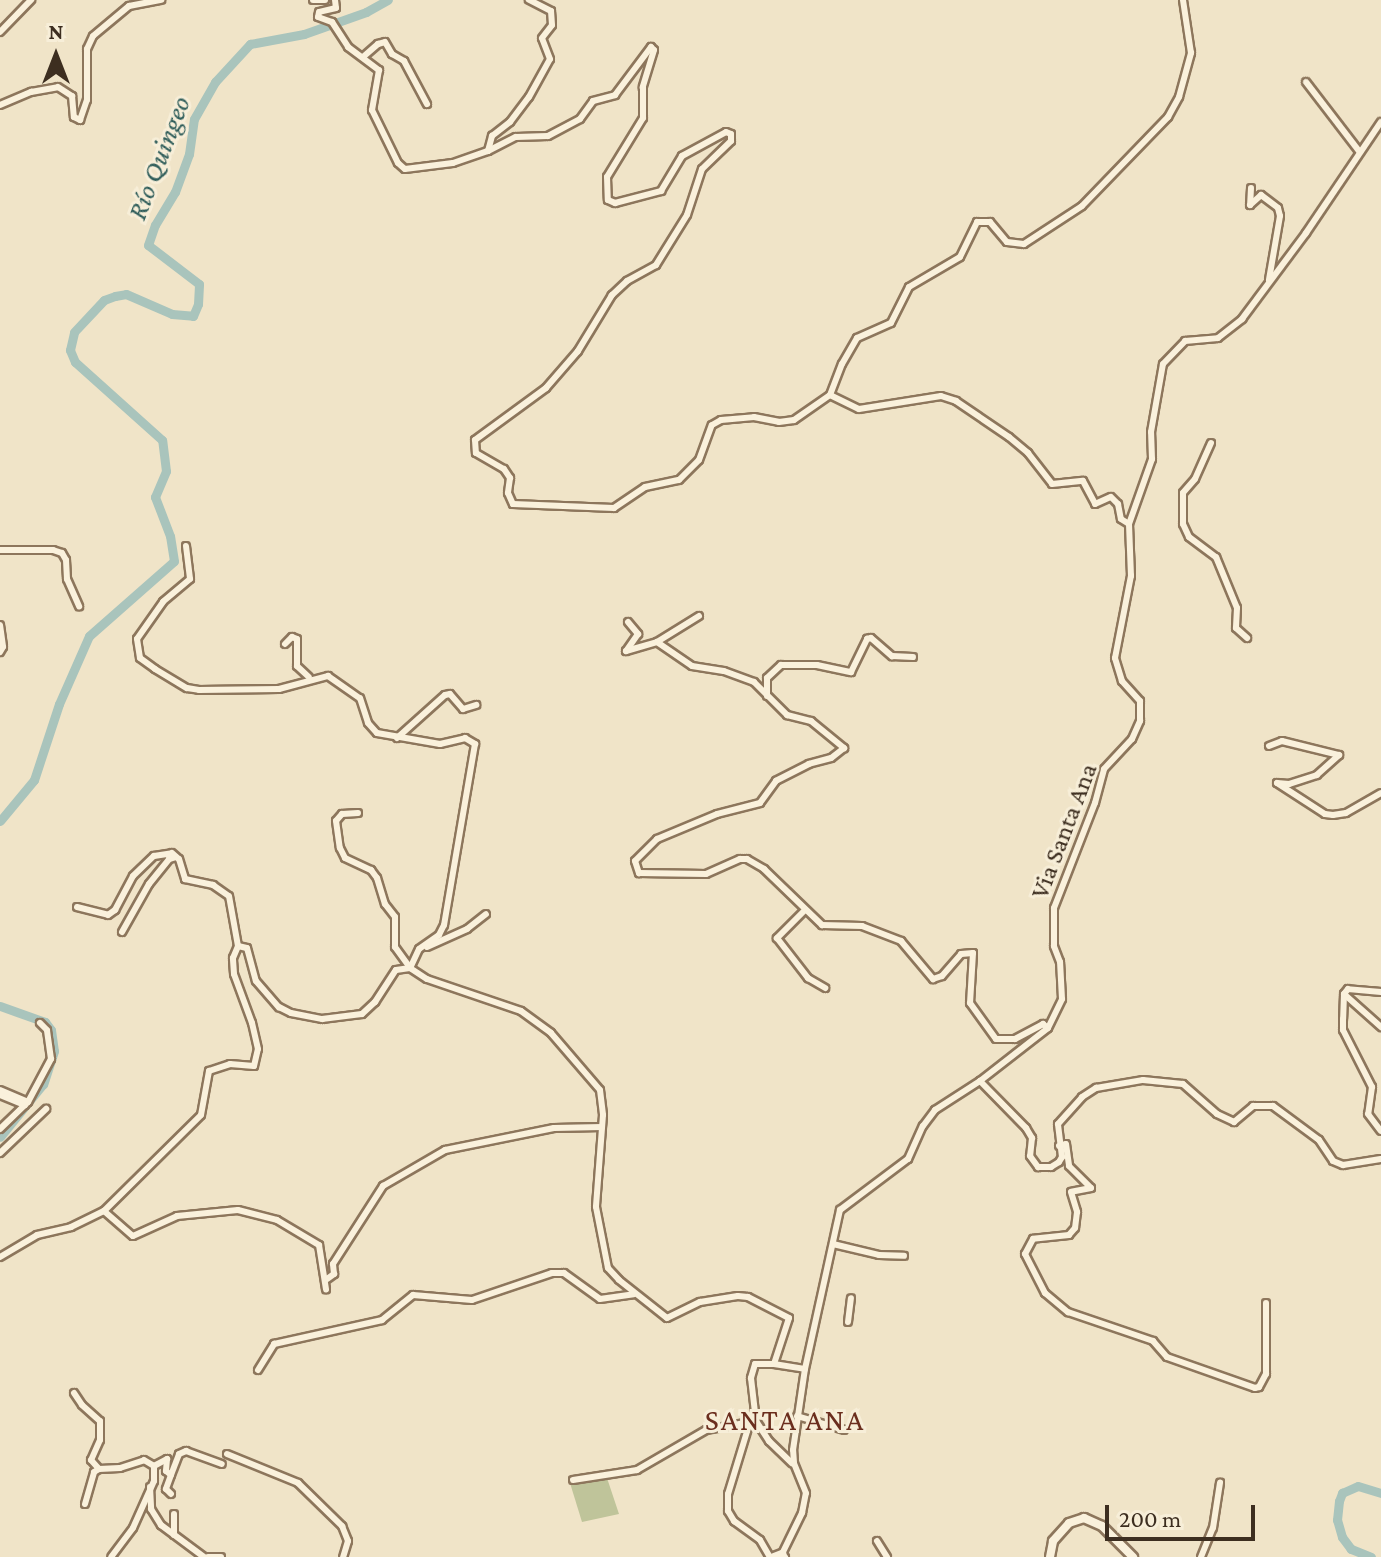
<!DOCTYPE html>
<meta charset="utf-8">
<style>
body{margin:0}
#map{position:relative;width:1381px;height:1557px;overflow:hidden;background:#f0e4c8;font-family:"Crimson Pro",serif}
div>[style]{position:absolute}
.cemetery>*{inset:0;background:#bfc49a}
.river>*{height:9px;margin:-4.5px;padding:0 4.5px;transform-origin:4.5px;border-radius:4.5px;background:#a9c4bc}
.roads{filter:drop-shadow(2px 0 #8d765c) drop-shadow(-2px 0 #8d765c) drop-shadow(0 2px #8d765c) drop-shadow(0 -2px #8d765c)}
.street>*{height:6px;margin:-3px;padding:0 3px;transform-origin:3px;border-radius:3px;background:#faf1dc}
.secondary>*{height:8px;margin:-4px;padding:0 4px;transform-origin:4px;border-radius:4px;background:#faf1dc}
span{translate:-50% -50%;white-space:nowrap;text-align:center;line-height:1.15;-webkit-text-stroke:6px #f7eed8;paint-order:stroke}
.street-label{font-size:26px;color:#3d2e20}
.water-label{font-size:28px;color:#2f5d5a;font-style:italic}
.quarter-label{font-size:30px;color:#6b2e1e;letter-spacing:2px}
.north{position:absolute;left:16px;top:16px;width:80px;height:80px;-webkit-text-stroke:6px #f7eed8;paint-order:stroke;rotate:0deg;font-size:22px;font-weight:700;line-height:32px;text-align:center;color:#3d2e20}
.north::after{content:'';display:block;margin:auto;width:28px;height:36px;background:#3d2e20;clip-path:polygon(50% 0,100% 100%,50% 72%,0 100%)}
.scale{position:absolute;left:1105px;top:1505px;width:150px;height:36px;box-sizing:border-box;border:4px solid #3d2e20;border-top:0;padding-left:10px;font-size:24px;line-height:28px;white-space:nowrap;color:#3d2e20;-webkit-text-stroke:6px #f7eed8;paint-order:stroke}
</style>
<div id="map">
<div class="cemetery">
<div style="clip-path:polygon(607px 1478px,619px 1514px,582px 1522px,570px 1483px)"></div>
</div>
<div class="river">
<div style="left:0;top:821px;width:53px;rotate:-50.3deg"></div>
<div style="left:34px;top:780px;width:80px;rotate:-71.8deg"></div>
<div style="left:59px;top:704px;width:74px;rotate:-66.2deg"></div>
<div style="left:89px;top:636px;width:113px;rotate:-41.4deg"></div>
<div style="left:174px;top:561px;width:25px;rotate:-99deg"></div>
<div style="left:170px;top:536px;width:42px;rotate:-111deg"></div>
<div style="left:155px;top:497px;width:28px;rotate:-67deg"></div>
<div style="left:166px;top:471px;width:31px;rotate:-97deg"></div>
<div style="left:162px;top:440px;width:117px;rotate:-138.1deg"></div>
<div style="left:75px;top:362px;width:13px;rotate:-113deg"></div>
<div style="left:70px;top:350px;width:18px;rotate:-77deg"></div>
<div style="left:74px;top:332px;width:44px;rotate:-46.8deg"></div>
<div style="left:104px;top:300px;width:12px;rotate:-20deg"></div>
<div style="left:115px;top:296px;width:11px;rotate:-10deg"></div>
<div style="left:126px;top:294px;width:50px;rotate:23.5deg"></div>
<div style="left:172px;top:314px;width:21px;rotate:5deg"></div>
<div style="left:193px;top:316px;width:13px;rotate:-67deg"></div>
<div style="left:198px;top:304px;width:20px;rotate:-87deg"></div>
<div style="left:199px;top:284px;width:64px;rotate:-142.6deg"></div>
<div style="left:148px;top:245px;width:21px;rotate:-71deg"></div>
<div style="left:155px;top:225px;width:39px;rotate:-59deg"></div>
<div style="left:175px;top:192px;width:40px;rotate:-69.8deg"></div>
<div style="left:189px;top:154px;width:35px;rotate:-82deg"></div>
<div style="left:194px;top:119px;width:43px;rotate:-60.4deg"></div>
<div style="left:215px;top:82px;width:52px;rotate:-47.4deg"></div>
<div style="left:250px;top:44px;width:55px;rotate:-10.5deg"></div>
<div style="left:304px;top:34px;width:66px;rotate:-19.5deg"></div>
<div style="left:366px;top:12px;width:25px;rotate:-29deg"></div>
<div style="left:0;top:1006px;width:48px;rotate:19.6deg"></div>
<div style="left:45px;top:1022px;width:10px;rotate:53deg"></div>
<div style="left:51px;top:1030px;width:21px;rotate:82deg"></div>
<div style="left:54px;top:1051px;width:35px;rotate:108deg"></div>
<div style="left:43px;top:1084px;width:68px;rotate:129.1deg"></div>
<div style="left:1371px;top:1557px;width:22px;rotate:-158deg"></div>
<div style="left:1351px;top:1549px;width:15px;rotate:-127deg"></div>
<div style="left:1342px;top:1537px;width:18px;rotate:-106deg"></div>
<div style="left:1337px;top:1520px;width:19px;rotate:-84deg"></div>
<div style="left:1339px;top:1501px;width:9px;rotate:-69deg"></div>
<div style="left:1342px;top:1493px;width:17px;rotate:-24deg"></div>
<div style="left:1358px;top:1486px;width:24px;rotate:17deg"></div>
</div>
<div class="roads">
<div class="street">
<div style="left:313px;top:0;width:12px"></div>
<div style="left:335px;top:0;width:8px;rotate:83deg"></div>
<div style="left:336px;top:8px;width:17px;rotate:167deg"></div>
<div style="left:319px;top:12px;width:5px;rotate:101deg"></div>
<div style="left:318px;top:17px;width:15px;rotate:20deg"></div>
<div style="left:332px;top:22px;width:30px;rotate:57deg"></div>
<div style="left:348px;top:47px;width:39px;rotate:37deg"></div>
<div style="left:379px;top:70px;width:41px;rotate:99.9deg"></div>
<div style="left:372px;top:110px;width:59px;rotate:63.9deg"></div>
<div style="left:398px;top:163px;width:9px;rotate:41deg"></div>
<div style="left:405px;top:169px;width:48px;rotate:-7.1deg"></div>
<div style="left:453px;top:163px;width:37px;rotate:-19deg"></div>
<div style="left:488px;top:151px;width:31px;rotate:-27deg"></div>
<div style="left:516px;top:137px;width:32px;rotate:-2deg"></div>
<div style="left:548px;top:136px;width:36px;rotate:-28deg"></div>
<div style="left:580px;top:119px;width:22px;rotate:-54deg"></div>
<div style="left:593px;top:101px;width:23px;rotate:-15deg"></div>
<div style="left:615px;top:95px;width:60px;rotate:-53.1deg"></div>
<div style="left:651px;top:47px;width:4px;rotate:45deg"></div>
<div style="left:654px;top:50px;width:39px;rotate:107deg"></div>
<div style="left:643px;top:87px;width:31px;rotate:90deg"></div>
<div style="left:643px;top:118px;width:69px;rotate:121.4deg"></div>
<div style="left:607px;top:177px;width:23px;rotate:88deg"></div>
<div style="left:608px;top:200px;width:8px;rotate:23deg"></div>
<div style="left:615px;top:203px;width:48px;rotate:-14.6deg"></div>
<div style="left:661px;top:191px;width:41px;rotate:-59deg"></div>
<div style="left:682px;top:156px;width:50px;rotate:-28.6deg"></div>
<div style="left:726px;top:132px;width:5px;rotate:22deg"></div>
<div style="left:731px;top:134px;width:7px;rotate:90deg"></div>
<div style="left:731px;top:141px;width:40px;rotate:136deg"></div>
<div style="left:702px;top:169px;width:48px;rotate:108.1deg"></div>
<div style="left:687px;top:215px;width:59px;rotate:121.8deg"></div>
<div style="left:656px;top:265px;width:33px;rotate:151deg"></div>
<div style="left:627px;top:281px;width:21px;rotate:137deg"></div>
<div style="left:612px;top:295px;width:66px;rotate:121.3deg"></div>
<div style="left:578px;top:351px;width:49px;rotate:130.9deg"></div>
<div style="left:546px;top:388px;width:88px;rotate:143.8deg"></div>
<div style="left:475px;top:440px;width:13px;rotate:86deg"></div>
<div style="left:476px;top:453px;width:32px;rotate:30deg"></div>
<div style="left:504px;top:469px;width:11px;rotate:56deg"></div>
<div style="left:510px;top:478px;width:15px;rotate:98deg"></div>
<div style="left:508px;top:493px;width:12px;rotate:66deg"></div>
<div style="left:513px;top:504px;width:101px;rotate:2.3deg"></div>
<div style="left:614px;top:508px;width:37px;rotate:-34deg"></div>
<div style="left:645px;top:487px;width:35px;rotate:-12deg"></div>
<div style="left:679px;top:480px;width:28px;rotate:-45deg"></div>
<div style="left:699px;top:460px;width:37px;rotate:-70deg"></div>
<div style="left:712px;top:425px;width:10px;rotate:-29deg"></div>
<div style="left:721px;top:420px;width:33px;rotate:-5deg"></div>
<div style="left:754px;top:417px;width:25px;rotate:11deg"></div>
<div style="left:779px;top:422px;width:15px;rotate:-8deg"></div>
<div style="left:794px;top:420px;width:44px;rotate:-34.8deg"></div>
<div style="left:830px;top:395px;width:32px;rotate:26deg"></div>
<div style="left:859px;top:409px;width:83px;rotate:-9deg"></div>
<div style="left:941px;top:396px;width:16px;rotate:18deg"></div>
<div style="left:956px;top:401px;width:64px;rotate:34.2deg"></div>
<div style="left:1009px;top:437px;width:25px;rotate:40deg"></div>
<div style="left:1028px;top:453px;width:39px;rotate:52deg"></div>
<div style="left:1052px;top:484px;width:31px;rotate:-6deg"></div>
<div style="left:1083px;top:481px;width:26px;rotate:62deg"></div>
<div style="left:1095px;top:504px;width:17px;rotate:-24deg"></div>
<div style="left:1111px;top:497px;width:10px;rotate:45deg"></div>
<div style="left:1118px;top:504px;width:15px;rotate:79deg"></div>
<div style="left:1121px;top:519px;width:9px;rotate:32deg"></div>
<div style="left:0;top:32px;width:45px;rotate:-45.9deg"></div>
<div style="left:363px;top:57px;width:20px;rotate:-41deg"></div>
<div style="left:378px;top:44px;width:7px;rotate:-16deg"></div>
<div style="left:385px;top:42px;width:14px;rotate:60deg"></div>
<div style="left:392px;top:54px;width:14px;rotate:30deg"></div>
<div style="left:404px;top:61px;width:49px;rotate:61.9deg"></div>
<div style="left:1306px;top:82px;width:87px;rotate:52.5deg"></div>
<div style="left:0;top:105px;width:34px;rotate:-23deg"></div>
<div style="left:31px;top:92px;width:27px;rotate:-10deg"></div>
<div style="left:58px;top:87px;width:17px;rotate:33deg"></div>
<div style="left:72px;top:96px;width:21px;rotate:85deg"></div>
<div style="left:74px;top:117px;width:7px;rotate:27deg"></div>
<div style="left:80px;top:120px;width:21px;rotate:-71deg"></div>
<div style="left:87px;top:100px;width:51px;rotate:-90deg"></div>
<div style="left:87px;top:49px;width:14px;rotate:-65deg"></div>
<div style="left:93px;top:36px;width:47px;rotate:-39.8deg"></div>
<div style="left:129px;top:6px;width:33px;rotate:-11deg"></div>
<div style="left:488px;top:151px;width:16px;rotate:-75deg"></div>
<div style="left:492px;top:136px;width:23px;rotate:-38deg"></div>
<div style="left:510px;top:122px;width:31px;rotate:-53deg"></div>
<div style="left:529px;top:97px;width:43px;rotate:-61.1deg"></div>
<div style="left:550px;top:59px;width:22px;rotate:-111deg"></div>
<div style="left:542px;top:38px;width:16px;rotate:-52deg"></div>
<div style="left:552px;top:25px;width:14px;rotate:-94deg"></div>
<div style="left:551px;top:11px;width:25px;rotate:-153deg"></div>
<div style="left:1251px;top:188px;width:17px;rotate:93deg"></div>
<div style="left:1250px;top:205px;width:15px;rotate:-42deg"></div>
<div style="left:1261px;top:195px;width:21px;rotate:37deg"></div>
<div style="left:1278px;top:208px;width:8px;rotate:76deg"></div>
<div style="left:1280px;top:216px;width:65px;rotate:99.8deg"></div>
<div style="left:830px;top:395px;width:33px;rotate:-69deg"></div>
<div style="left:842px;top:364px;width:30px;rotate:-60deg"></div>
<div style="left:857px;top:338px;width:37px;rotate:-24deg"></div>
<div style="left:891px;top:323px;width:40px;rotate:-63.4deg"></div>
<div style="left:909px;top:287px;width:59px;rotate:-30.5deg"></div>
<div style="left:960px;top:257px;width:39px;rotate:-64deg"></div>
<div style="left:977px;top:222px;width:13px"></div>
<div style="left:990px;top:222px;width:26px;rotate:50deg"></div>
<div style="left:1007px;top:242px;width:17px;rotate:7deg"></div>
<div style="left:1024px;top:244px;width:69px;rotate:-33.2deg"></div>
<div style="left:1082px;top:206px;width:124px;rotate:-46deg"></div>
<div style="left:1168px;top:117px;width:23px;rotate:-61deg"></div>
<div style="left:1179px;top:97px;width:46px;rotate:-74.7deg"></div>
<div style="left:1191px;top:53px;width:54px;rotate:-98.6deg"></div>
<div style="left:1211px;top:443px;width:39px;rotate:114deg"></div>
<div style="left:1195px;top:479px;width:18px;rotate:131deg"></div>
<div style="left:1183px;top:493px;width:31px;rotate:90deg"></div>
<div style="left:1183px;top:524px;width:14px;rotate:65deg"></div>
<div style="left:1189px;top:537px;width:34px;rotate:37deg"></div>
<div style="left:1216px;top:557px;width:55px;rotate:67.6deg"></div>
<div style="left:1237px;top:608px;width:20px;rotate:93deg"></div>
<div style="left:1236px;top:628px;width:15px;rotate:42deg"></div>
<div style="left:186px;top:546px;width:33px;rotate:83deg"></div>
<div style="left:190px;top:579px;width:35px;rotate:140deg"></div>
<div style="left:163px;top:602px;width:45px;rotate:125.1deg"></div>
<div style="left:137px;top:639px;width:19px;rotate:81deg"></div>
<div style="left:140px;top:658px;width:19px;rotate:36deg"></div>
<div style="left:155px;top:669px;width:37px;rotate:31deg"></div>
<div style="left:187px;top:688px;width:12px;rotate:9deg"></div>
<div style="left:199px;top:690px;width:80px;rotate:-0.7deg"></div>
<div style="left:279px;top:689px;width:51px;rotate:-14.9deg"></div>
<div style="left:328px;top:676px;width:39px;rotate:35deg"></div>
<div style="left:360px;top:698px;width:26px;rotate:72deg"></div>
<div style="left:368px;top:723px;width:13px;rotate:48deg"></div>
<div style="left:377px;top:733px;width:64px;rotate:9.9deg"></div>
<div style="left:440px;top:744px;width:26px;rotate:-13deg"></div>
<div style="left:465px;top:738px;width:12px;rotate:31deg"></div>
<div style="left:475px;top:744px;width:184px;rotate:99.7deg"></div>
<div style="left:444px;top:925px;width:11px;rotate:117deg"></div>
<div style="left:439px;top:935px;width:24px;rotate:145deg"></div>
<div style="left:419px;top:949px;width:21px;rotate:115deg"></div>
<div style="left:0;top:550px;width:53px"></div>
<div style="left:53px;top:550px;width:9px;rotate:18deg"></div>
<div style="left:62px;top:553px;width:8px;rotate:60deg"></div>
<div style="left:66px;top:560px;width:19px;rotate:87deg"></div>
<div style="left:67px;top:579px;width:30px;rotate:66deg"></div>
<div style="left:699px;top:616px;width:49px;rotate:148.2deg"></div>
<div style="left:657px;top:642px;width:42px;rotate:34.4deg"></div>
<div style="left:692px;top:666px;width:32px;rotate:9deg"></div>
<div style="left:724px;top:671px;width:32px;rotate:20deg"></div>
<div style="left:754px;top:682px;width:47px;rotate:45deg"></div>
<div style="left:787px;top:715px;width:25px;rotate:14deg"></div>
<div style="left:811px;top:721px;width:43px;rotate:39.3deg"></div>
<div style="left:844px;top:748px;width:16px;rotate:142deg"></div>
<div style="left:831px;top:758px;width:23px;rotate:165deg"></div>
<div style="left:809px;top:764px;width:37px;rotate:153deg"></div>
<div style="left:776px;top:781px;width:27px;rotate:126deg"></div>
<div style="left:760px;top:803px;width:44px;rotate:165.7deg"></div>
<div style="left:717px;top:814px;width:65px;rotate:157.4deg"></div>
<div style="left:657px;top:839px;width:31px;rotate:135deg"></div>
<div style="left:635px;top:861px;width:13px;rotate:72deg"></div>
<div style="left:639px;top:873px;width:67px;rotate:0.9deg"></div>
<div style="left:706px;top:874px;width:37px;rotate:-24deg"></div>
<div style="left:740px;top:859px;width:7px"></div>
<div style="left:747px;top:859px;width:20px;rotate:30deg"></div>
<div style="left:764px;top:869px;width:81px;rotate:44deg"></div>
<div style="left:822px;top:925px;width:40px;rotate:1.4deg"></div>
<div style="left:862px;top:926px;width:42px;rotate:21deg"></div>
<div style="left:901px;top:941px;width:50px;rotate:49.9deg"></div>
<div style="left:933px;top:979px;width:9px;rotate:-18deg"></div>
<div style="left:942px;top:976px;width:29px;rotate:-49deg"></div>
<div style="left:961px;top:954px;width:12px;rotate:-5deg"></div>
<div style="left:973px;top:953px;width:50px;rotate:93.4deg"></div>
<div style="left:970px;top:1003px;width:44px;rotate:54.2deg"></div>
<div style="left:996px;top:1039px;width:19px"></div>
<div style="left:1015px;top:1039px;width:32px;rotate:-28deg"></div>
<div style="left:1043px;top:1024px;width:6px;rotate:39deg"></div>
<div style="left:628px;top:622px;width:16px;rotate:50deg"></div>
<div style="left:638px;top:634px;width:21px;rotate:125deg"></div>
<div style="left:626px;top:651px;width:32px;rotate:-16deg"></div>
<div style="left:0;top:625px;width:22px;rotate:82deg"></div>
<div style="left:3px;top:647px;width:6px;rotate:121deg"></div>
<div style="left:285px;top:644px;width:10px;rotate:-45deg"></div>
<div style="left:292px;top:637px;width:5px;rotate:22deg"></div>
<div style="left:297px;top:639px;width:27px;rotate:90deg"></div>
<div style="left:297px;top:666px;width:16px;rotate:43deg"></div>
<div style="left:767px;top:696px;width:18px;rotate:-90deg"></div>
<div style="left:767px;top:678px;width:19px;rotate:-43deg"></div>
<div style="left:781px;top:665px;width:36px"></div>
<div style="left:817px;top:665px;width:35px;rotate:12deg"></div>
<div style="left:851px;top:672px;width:37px;rotate:-64deg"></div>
<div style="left:867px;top:639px;width:4px;rotate:-14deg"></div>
<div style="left:871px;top:638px;width:28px;rotate:41deg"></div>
<div style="left:892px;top:656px;width:21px;rotate:3deg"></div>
<div style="left:397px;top:738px;width:64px;rotate:-41.9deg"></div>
<div style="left:445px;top:695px;width:5px;rotate:-11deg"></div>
<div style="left:450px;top:694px;width:20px;rotate:49deg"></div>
<div style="left:463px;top:709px;width:14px;rotate:-17deg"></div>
<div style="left:1269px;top:746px;width:14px;rotate:-21deg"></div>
<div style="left:1282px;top:741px;width:59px;rotate:13.8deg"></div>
<div style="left:1339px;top:755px;width:30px;rotate:138deg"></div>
<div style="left:1317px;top:775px;width:29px;rotate:162deg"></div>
<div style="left:1289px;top:784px;width:12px;rotate:-175deg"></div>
<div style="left:1277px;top:783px;width:57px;rotate:32.9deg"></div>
<div style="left:1325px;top:814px;width:8px;rotate:7deg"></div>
<div style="left:1333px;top:815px;width:13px;rotate:-9deg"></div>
<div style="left:1346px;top:813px;width:40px;rotate:-29.7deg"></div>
<div style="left:358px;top:813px;width:16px;rotate:176deg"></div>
<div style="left:342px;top:814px;width:9px;rotate:131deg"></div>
<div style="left:336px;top:821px;width:27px;rotate:82deg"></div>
<div style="left:340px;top:848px;width:11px;rotate:63deg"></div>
<div style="left:345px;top:858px;width:29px;rotate:25deg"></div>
<div style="left:371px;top:870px;width:10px;rotate:53deg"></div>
<div style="left:377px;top:878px;width:27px;rotate:73deg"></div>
<div style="left:385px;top:904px;width:16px;rotate:52deg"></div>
<div style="left:395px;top:917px;width:30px;rotate:90deg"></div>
<div style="left:395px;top:947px;width:26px;rotate:54deg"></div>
<div style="left:77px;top:907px;width:32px;rotate:14deg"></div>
<div style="left:108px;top:915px;width:9px;rotate:-36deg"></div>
<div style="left:115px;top:910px;width:38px;rotate:-62deg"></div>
<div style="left:133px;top:876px;width:29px;rotate:-44deg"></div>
<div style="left:154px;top:856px;width:18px;rotate:-9deg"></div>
<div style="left:172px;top:853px;width:9px;rotate:41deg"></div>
<div style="left:179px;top:859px;width:21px;rotate:73deg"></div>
<div style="left:185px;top:879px;width:29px;rotate:12deg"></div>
<div style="left:213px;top:885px;width:19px;rotate:35deg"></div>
<div style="left:229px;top:896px;width:51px;rotate:79.8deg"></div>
<div style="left:805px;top:910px;width:40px;rotate:135deg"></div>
<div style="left:777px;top:938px;width:51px;rotate:52.2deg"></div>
<div style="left:808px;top:978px;width:20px;rotate:30deg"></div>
<div style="left:122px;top:932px;width:55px;rotate:-60.6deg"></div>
<div style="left:149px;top:884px;width:32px;rotate:-51deg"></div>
<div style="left:169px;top:859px;width:7px;rotate:-16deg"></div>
<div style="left:427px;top:947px;width:44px;rotate:-24.2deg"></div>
<div style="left:467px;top:929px;width:24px;rotate:-38deg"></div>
<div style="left:1381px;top:992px;width:33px;rotate:-175deg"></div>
<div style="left:1348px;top:989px;width:6px;rotate:129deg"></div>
<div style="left:1344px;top:994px;width:25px;rotate:92deg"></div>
<div style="left:1343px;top:1019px;width:11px;rotate:90deg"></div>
<div style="left:1343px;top:1030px;width:64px;rotate:63deg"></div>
<div style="left:1372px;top:1087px;width:27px;rotate:98deg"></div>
<div style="left:1368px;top:1114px;width:21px;rotate:53deg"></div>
<div style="left:1344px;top:994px;width:50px;rotate:41.7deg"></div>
<div style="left:980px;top:1081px;width:66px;rotate:45.6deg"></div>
<div style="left:1026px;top:1128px;width:12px;rotate:59deg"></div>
<div style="left:1032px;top:1138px;width:18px;rotate:96deg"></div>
<div style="left:1030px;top:1156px;width:14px;rotate:54deg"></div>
<div style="left:1038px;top:1167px;width:13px"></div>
<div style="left:1051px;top:1167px;width:9px;rotate:-32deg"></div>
<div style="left:1059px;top:1162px;width:6px;rotate:-59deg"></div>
<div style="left:1062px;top:1157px;width:33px;rotate:-97deg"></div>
<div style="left:1058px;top:1124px;width:36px;rotate:-48deg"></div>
<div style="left:1082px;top:1097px;width:17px;rotate:-33deg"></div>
<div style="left:1096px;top:1088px;width:48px;rotate:-9.7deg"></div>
<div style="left:1143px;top:1080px;width:40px;rotate:5.7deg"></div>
<div style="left:1183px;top:1084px;width:45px;rotate:41.4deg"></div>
<div style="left:1217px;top:1114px;width:19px;rotate:25deg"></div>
<div style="left:1234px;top:1122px;width:25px;rotate:-40deg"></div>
<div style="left:1253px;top:1106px;width:20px"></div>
<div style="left:1273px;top:1106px;width:57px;rotate:36.5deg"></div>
<div style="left:1319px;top:1140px;width:25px;rotate:56deg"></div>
<div style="left:1333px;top:1161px;width:11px;rotate:22deg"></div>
<div style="left:1343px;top:1165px;width:38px;rotate:-9deg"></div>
<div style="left:0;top:1090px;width:30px;rotate:23deg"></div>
<div style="left:0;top:1095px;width:27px;rotate:22deg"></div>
<div style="left:0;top:1129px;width:39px;rotate:-44deg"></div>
<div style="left:28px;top:1102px;width:49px;rotate:-61.9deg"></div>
<div style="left:51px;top:1059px;width:29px;rotate:-98deg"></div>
<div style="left:47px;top:1030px;width:10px;rotate:-135deg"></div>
<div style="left:1059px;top:1146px;width:7px;rotate:-16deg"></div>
<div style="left:1066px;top:1144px;width:22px;rotate:82deg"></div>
<div style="left:1069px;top:1166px;width:31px;rotate:45deg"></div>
<div style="left:1091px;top:1188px;width:20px;rotate:169deg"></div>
<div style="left:1071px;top:1192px;width:21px;rotate:73deg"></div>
<div style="left:1077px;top:1212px;width:16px;rotate:97deg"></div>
<div style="left:1075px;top:1228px;width:9px;rotate:131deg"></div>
<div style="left:1069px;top:1235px;width:36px;rotate:174deg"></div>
<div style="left:1033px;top:1239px;width:17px;rotate:118deg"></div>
<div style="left:1025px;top:1254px;width:44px;rotate:62.9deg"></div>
<div style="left:1045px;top:1293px;width:30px;rotate:40deg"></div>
<div style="left:1068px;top:1312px;width:90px;rotate:18.8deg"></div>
<div style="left:1153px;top:1341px;width:21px;rotate:49deg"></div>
<div style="left:1167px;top:1357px;width:93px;rotate:19.4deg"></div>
<div style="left:1255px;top:1388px;width:4px;rotate:-14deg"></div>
<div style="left:1259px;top:1387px;width:15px;rotate:-62deg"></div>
<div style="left:1266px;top:1374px;width:71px;rotate:-90deg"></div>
<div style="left:0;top:1153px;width:64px;rotate:-43.7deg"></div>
<div style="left:104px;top:1211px;width:38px;rotate:41deg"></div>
<div style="left:133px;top:1236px;width:48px;rotate:-24.4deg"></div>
<div style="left:177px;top:1216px;width:61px;rotate:-5.6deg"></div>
<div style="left:238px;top:1210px;width:40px;rotate:14.4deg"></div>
<div style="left:277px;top:1220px;width:49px;rotate:30.8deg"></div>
<div style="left:319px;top:1245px;width:45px;rotate:81deg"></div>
<div style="left:833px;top:1244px;width:47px;rotate:13.4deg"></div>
<div style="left:879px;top:1255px;width:25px;rotate:2deg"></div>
<div style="left:0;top:1257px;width:43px;rotate:-30.7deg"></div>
<div style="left:37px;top:1235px;width:35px;rotate:-13deg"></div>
<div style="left:71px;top:1227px;width:37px;rotate:-26deg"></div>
<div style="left:104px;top:1211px;width:136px;rotate:-44.7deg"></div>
<div style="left:201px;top:1115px;width:45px;rotate:-79.7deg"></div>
<div style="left:209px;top:1071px;width:22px;rotate:-18deg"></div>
<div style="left:230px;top:1064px;width:24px;rotate:5deg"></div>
<div style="left:254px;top:1066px;width:17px;rotate:-77deg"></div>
<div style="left:258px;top:1049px;width:27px;rotate:-103deg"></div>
<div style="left:252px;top:1023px;width:52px;rotate:-110.2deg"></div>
<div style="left:234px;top:974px;width:16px;rotate:-94deg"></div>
<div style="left:233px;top:958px;width:13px;rotate:-67deg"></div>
<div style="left:238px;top:946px;width:9px;rotate:13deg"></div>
<div style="left:247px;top:948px;width:34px;rotate:75deg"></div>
<div style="left:256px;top:981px;width:35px;rotate:49deg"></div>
<div style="left:279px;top:1007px;width:13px;rotate:27deg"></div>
<div style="left:291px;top:1013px;width:32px;rotate:11deg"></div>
<div style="left:322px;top:1019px;width:40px;rotate:-7.1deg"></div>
<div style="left:362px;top:1014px;width:18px;rotate:-43deg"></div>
<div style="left:375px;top:1002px;width:38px;rotate:-57deg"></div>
<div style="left:396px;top:970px;width:14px;rotate:-8deg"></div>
<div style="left:410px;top:968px;width:20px;rotate:33deg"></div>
<div style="left:427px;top:979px;width:99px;rotate:18.8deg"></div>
<div style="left:521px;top:1011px;width:37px;rotate:36deg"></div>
<div style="left:551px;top:1033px;width:75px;rotate:49.3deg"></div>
<div style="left:600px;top:1090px;width:25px;rotate:83deg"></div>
<div style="left:603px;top:1115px;width:92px;rotate:94.4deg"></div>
<div style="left:596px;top:1207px;width:62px;rotate:78.9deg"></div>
<div style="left:608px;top:1268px;width:16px;rotate:47deg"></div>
<div style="left:619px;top:1280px;width:61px;rotate:38.4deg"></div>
<div style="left:667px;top:1318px;width:37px;rotate:-26deg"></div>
<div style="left:700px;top:1302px;width:38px;rotate:-9deg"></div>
<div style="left:738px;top:1296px;width:10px;rotate:6deg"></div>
<div style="left:748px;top:1297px;width:46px;rotate:27.1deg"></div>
<div style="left:789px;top:1318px;width:48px;rotate:108.1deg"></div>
<div style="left:774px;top:1364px;width:19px;rotate:180deg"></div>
<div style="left:755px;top:1364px;width:15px;rotate:106deg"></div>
<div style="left:751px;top:1378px;width:43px;rotate:83.4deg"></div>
<div style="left:756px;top:1421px;width:24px;rotate:57deg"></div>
<div style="left:769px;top:1441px;width:32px;rotate:44deg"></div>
<div style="left:327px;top:1279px;width:9px;rotate:-36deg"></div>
<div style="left:334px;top:1274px;width:10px;rotate:-96deg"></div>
<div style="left:333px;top:1264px;width:93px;rotate:-57.3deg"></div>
<div style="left:383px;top:1186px;width:72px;rotate:-30.1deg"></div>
<div style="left:445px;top:1150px;width:111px;rotate:-11.4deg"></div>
<div style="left:554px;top:1128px;width:48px;rotate:-1.2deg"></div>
<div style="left:848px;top:1322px;width:24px;rotate:-83deg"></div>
<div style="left:774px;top:1364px;width:31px;rotate:9deg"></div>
<div style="left:258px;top:1370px;width:31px;rotate:-58deg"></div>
<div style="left:274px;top:1344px;width:111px;rotate:-12.5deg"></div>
<div style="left:382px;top:1320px;width:40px;rotate:-39deg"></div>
<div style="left:413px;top:1295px;width:59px;rotate:4.8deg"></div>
<div style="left:472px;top:1300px;width:84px;rotate:-18.6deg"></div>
<div style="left:552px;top:1273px;width:12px"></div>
<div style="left:564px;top:1273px;width:44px;rotate:35.8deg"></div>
<div style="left:600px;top:1299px;width:34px;rotate:-8deg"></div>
<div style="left:74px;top:1393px;width:14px;rotate:56deg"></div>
<div style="left:82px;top:1405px;width:24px;rotate:42deg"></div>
<div style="left:100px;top:1421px;width:19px;rotate:90deg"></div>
<div style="left:100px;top:1440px;width:22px;rotate:114deg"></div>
<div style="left:91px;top:1460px;width:12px;rotate:48deg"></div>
<div style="left:797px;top:1416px;width:49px;rotate:16.6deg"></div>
<div style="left:749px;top:1425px;width:72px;rotate:106.9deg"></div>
<div style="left:728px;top:1494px;width:17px;rotate:90deg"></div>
<div style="left:728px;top:1511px;width:12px;rotate:59deg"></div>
<div style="left:734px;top:1521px;width:32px;rotate:36deg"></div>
<div style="left:760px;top:1540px;width:20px;rotate:60deg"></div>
<div style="left:227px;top:1454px;width:77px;rotate:22.2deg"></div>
<div style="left:298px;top:1483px;width:62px;rotate:44.3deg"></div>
<div style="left:342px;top:1526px;width:16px;rotate:68deg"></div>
<div style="left:348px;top:1541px;width:17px;rotate:107deg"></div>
<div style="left:154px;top:1466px;width:15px;rotate:-28deg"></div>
<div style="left:167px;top:1459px;width:12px;rotate:95deg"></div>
<div style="left:166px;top:1471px;width:6px;rotate:39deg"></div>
<div style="left:171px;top:1475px;width:22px;rotate:-69deg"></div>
<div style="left:179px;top:1454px;width:8px;rotate:-23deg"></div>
<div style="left:186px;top:1451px;width:38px;rotate:20deg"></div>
<div style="left:171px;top:1475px;width:15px;rotate:110deg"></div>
<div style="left:166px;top:1489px;width:7px;rotate:45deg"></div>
<div style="left:573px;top:1480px;width:65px;rotate:-8.9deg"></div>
<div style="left:637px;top:1470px;width:80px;rotate:-30.1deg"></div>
<div style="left:706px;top:1430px;width:51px;rotate:-10.2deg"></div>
<div style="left:150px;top:1487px;width:22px;rotate:87deg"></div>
<div style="left:151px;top:1509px;width:19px;rotate:58deg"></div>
<div style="left:161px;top:1525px;width:54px;rotate:36.7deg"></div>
<div style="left:85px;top:1504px;width:33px;rotate:-74deg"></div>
<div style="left:94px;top:1472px;width:6px;rotate:-31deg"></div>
<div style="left:99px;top:1469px;width:21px;rotate:-3deg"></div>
<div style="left:120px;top:1468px;width:25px;rotate:-18deg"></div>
<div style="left:144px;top:1460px;width:12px;rotate:31deg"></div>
<div style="left:154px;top:1466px;width:15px;rotate:90deg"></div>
<div style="left:154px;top:1481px;width:51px;rotate:114.1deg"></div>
<div style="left:133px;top:1528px;width:36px;rotate:127deg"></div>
<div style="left:174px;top:1514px;width:21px;rotate:90deg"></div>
<div style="left:877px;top:1541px;width:19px;rotate:58deg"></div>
<div style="left:208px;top:1557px;width:13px"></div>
<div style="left:785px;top:1557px;width:4px;rotate:-135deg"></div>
<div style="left:782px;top:1554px;width:46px;rotate:-64deg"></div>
<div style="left:802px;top:1513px;width:20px;rotate:-79deg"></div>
<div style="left:806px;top:1493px;width:32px;rotate:-112deg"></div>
<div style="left:794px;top:1463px;width:13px;rotate:-94deg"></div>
<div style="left:793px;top:1450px;width:82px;rotate:-81.6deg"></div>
<div style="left:805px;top:1369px;width:163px;rotate:-77.6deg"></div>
<div style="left:840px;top:1210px;width:85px;rotate:-36.9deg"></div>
<div style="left:908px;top:1159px;width:36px;rotate:-66deg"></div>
<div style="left:923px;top:1126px;width:20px;rotate:-53deg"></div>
<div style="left:935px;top:1110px;width:54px;rotate:-32.8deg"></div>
<div style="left:980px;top:1081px;width:86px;rotate:-37.9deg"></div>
<div style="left:1048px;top:1028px;width:32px;rotate:-64deg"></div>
<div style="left:1062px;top:999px;width:37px;rotate:-93deg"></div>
<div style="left:1060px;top:962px;width:17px;rotate:-111deg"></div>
<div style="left:1054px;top:946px;width:38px;rotate:-90deg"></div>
<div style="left:1054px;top:908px;width:113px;rotate:-68.7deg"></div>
<div style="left:1095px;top:803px;width:35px;rotate:-75deg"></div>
<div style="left:1104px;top:769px;width:41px;rotate:-47deg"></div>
<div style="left:1132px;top:739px;width:20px;rotate:-66deg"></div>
<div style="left:1140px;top:721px;width:20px;rotate:-90deg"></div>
<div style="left:1140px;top:701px;width:27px;rotate:-132deg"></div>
<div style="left:1122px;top:681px;width:24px;rotate:-107deg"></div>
<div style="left:1115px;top:658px;width:84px;rotate:-79deg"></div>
<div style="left:1131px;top:576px;width:52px;rotate:-92.2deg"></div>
<div style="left:1129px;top:524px;width:69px;rotate:-70.5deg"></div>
<div style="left:1152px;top:459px;width:27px;rotate:-92deg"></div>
<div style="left:1151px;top:432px;width:69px;rotate:-80deg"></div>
<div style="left:1163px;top:364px;width:32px;rotate:-46deg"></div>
<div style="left:1185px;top:341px;width:33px;rotate:-5deg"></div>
<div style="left:1218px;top:338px;width:31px;rotate:-38deg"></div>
<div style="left:1242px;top:319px;width:107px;rotate:-53.3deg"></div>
<div style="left:1306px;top:233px;width:134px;rotate:-56deg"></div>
<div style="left:1201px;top:1557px;width:31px;rotate:-68deg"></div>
<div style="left:1213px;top:1528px;width:46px;rotate:-81.2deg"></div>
</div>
<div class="secondary">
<div style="left:774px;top:1557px;width:9px;rotate:-21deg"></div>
<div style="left:1050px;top:1557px;width:16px;rotate:-79deg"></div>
<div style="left:1053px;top:1541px;width:24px;rotate:-48deg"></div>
<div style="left:1069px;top:1523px;width:16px;rotate:-18deg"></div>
<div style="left:1084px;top:1518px;width:20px;rotate:24deg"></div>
<div style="left:1102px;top:1526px;width:44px;rotate:45deg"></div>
</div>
</div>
<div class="street-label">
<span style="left:1064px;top:831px;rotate:-69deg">Via Santa Ana</span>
</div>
<div class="water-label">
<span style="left:159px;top:158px;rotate:-69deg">Río Quingeo</span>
</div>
<div class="quarter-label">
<span style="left:785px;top:1420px">SANTA ANA</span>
</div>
<div class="north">N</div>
<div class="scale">200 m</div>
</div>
